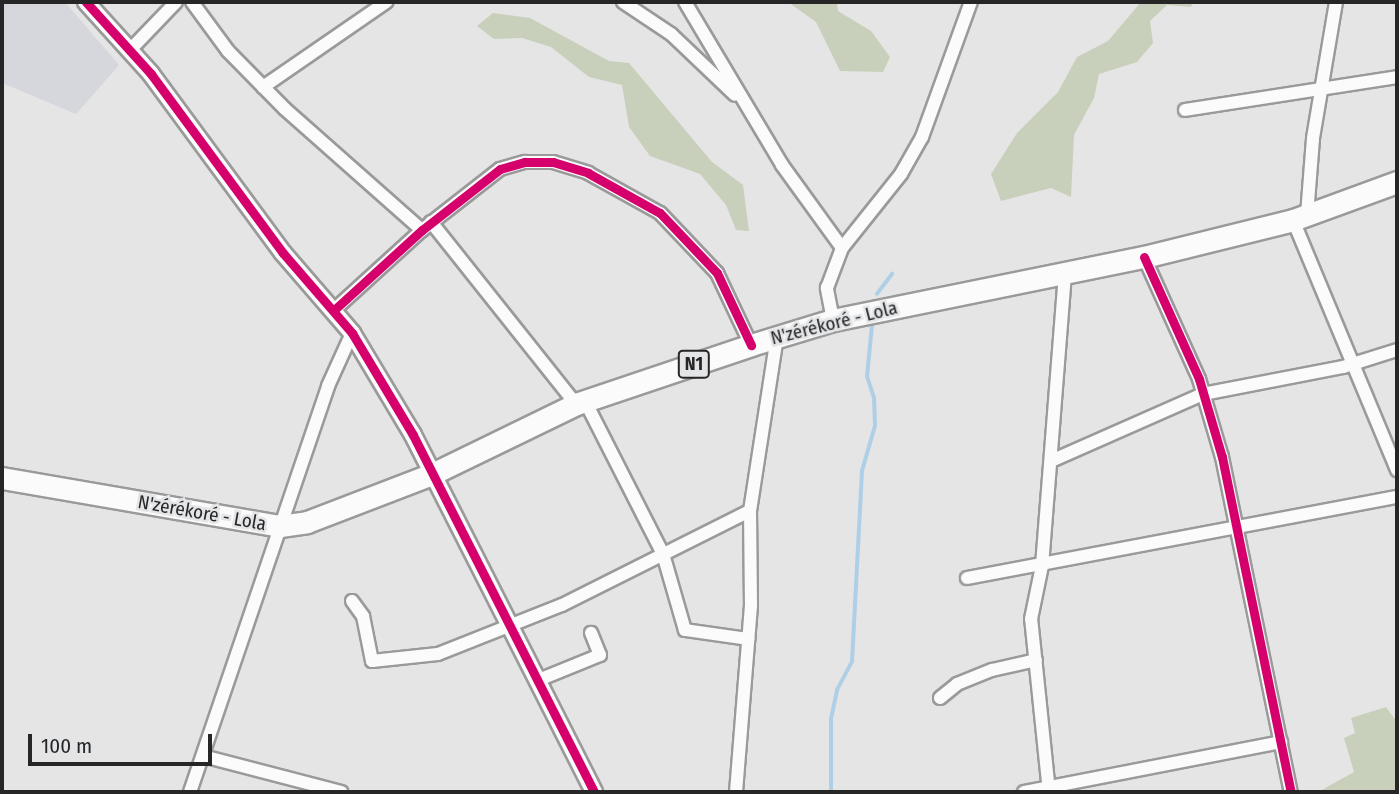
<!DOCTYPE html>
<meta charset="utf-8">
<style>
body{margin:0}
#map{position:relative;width:1399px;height:794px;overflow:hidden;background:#e5e5e6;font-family:"Fira Sans Condensed",sans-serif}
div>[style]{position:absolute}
.built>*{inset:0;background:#d6d7dc}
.green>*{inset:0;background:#c8d0bb}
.stream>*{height:3.5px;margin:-1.75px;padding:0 1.75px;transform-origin:1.75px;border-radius:1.75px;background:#afcfe7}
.roads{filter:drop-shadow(2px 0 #9a9a9b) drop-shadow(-2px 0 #9a9a9b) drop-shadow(0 2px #9a9a9b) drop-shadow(0 -2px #9a9a9b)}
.minor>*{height:12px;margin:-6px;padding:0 6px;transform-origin:6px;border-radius:6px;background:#fbfbfb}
.tertiary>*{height:16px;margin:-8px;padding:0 8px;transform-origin:8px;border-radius:8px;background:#fbfbfb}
.trunk>*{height:21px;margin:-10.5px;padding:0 10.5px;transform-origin:10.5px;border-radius:10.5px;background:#fbfbfb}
.cycleway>*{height:9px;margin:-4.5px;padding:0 4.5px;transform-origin:4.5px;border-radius:4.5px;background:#d6006c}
span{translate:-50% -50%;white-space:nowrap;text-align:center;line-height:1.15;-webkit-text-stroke:5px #e4e5e7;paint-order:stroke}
.shield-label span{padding:2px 5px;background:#e4e5e7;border:2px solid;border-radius:5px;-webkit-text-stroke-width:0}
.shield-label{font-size:18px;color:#262627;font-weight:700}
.street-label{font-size:19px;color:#262627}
.frame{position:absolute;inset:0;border:4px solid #262627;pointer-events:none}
.scale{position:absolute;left:28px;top:734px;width:184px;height:32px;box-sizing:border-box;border:4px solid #262627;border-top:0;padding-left:9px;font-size:21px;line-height:24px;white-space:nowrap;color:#262627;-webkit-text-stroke:5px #e4e5e7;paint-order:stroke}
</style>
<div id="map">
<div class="built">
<div style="clip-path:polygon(2px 2px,65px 2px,119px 65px,76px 114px,2px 83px)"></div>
</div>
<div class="green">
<div style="clip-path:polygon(788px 2px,837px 2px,838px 11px,871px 31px,890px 57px,883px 72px,840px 71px,816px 22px)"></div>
<div style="clip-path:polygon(1141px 2px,1193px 2px,1191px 7px,1167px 5px,1150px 21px,1153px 43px,1137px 62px,1099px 74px,1094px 98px,1074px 135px,1071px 197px,1051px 188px,1001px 201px,991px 174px,1017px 133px,1058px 92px,1077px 57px,1108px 41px)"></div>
<div style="clip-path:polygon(493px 13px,530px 18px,609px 61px,629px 63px,712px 162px,743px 185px,749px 231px,736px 230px,726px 205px,700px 174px,650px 156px,629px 127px,622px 85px,589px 77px,551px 47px,522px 38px,494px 39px,477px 26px)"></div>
<div style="clip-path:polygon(1386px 707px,1397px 722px,1397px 792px,1318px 792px,1354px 772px,1344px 738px,1355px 733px,1351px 718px)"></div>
</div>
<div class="stream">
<div style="left:877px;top:294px;width:25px;rotate:-53deg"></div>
<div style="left:831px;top:792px;width:73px;rotate:-90deg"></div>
<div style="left:831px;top:719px;width:30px;rotate:-78deg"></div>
<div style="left:837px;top:690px;width:32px;rotate:-62deg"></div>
<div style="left:852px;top:662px;width:191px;rotate:-87deg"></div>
<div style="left:862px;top:471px;width:47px;rotate:-73.9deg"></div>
<div style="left:875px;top:426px;width:28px;rotate:-92deg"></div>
<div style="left:874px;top:398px;width:22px;rotate:-108deg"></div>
<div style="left:867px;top:377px;width:52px;rotate:-84.5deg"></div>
</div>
<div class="roads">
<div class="minor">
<div style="left:192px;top:2px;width:61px;rotate:53.7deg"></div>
<div style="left:228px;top:51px;width:81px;rotate:45.5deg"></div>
<div style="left:285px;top:109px;width:183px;rotate:41.5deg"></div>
<div style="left:623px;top:2px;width:58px;rotate:33.7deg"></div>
<div style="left:671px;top:34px;width:88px;rotate:43.6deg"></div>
<div style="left:685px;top:2px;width:190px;rotate:59.2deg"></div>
<div style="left:782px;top:165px;width:102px;rotate:54.1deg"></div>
<div style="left:131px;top:49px;width:65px;rotate:-46.2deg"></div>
<div style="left:263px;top:87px;width:150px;rotate:-34.6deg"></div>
<div style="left:1185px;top:110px;width:215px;rotate:-8.8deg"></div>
<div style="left:1307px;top:215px;width:77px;rotate:-85.5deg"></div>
<div style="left:1313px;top:138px;width:138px;rotate:-80.4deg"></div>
<div style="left:1293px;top:220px;width:271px;rotate:67.4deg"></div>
<div style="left:431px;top:222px;width:233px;rotate:51.5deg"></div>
<div style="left:1144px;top:257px;width:134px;rotate:65.7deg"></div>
<div style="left:1199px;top:379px;width:81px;rotate:73.6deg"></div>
<div style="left:1222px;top:457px;width:342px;rotate:78.4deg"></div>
<div style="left:334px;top:310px;width:119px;rotate:-42.3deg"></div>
<div style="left:422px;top:230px;width:99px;rotate:-38deg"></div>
<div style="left:500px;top:169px;width:26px;rotate:-16deg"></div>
<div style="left:525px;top:162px;width:28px"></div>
<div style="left:553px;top:162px;width:37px;rotate:17deg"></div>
<div style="left:588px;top:173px;width:82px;rotate:29.1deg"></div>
<div style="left:660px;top:213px;width:83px;rotate:46.5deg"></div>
<div style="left:717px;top:273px;width:80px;rotate:64.7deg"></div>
<div style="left:833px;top:320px;width:33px;rotate:-101deg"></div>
<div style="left:827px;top:288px;width:43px;rotate:-69.4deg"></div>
<div style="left:842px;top:248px;width:95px;rotate:-51.4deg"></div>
<div style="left:901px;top:174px;width:43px;rotate:-60.4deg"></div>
<div style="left:922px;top:137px;width:144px;rotate:-70.1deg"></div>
<div style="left:585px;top:401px;width:172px;rotate:63deg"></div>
<div style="left:663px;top:554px;width:79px;rotate:73.9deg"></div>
<div style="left:685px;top:630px;width:64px;rotate:8.1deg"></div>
<div style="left:1051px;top:461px;width:166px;rotate:-23.8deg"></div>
<div style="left:1203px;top:394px;width:143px;rotate:-10.9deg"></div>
<div style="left:1343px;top:367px;width:57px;rotate:-17.5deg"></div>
<div style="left:967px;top:578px;width:438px;rotate:-10.7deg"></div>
<div style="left:352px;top:601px;width:19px;rotate:54deg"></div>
<div style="left:363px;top:616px;width:46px;rotate:78.7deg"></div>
<div style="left:372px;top:661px;width:66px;rotate:-6.1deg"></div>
<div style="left:438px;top:654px;width:133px;rotate:-21.6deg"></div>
<div style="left:562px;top:605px;width:210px;rotate:-26.6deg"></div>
<div style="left:536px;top:681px;width:69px;rotate:-22.1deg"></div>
<div style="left:600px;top:655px;width:24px;rotate:-112deg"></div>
<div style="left:940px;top:698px;width:22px;rotate:-39deg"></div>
<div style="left:957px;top:684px;width:38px;rotate:-22deg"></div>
<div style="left:992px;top:670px;width:45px;rotate:-12.8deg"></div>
<div style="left:203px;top:756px;width:143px;rotate:14.6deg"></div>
<div style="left:190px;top:792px;width:429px;rotate:-71.2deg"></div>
<div style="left:328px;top:386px;width:58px;rotate:-65.6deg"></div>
<div style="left:736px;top:792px;width:187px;rotate:-85.4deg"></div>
<div style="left:751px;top:606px;width:95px;rotate:-90.6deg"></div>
<div style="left:750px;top:511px;width:176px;rotate:-81.2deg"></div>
<div style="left:1024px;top:792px;width:262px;rotate:-11deg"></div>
<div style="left:1049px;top:792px;width:174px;rotate:-95.9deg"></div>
<div style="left:1031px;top:619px;width:54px;rotate:-78.3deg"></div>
<div style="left:1042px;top:566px;width:292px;rotate:-85.5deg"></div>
</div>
<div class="tertiary">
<div style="left:86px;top:2px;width:97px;rotate:47.9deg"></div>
<div style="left:151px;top:74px;width:222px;rotate:53.6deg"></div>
<div style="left:283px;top:253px;width:106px;rotate:49.2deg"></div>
<div style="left:352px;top:333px;width:119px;rotate:59.1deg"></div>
<div style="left:413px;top:435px;width:400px;rotate:63.1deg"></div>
</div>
<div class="trunk">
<div style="left:2px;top:478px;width:282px;rotate:9.8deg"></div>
<div style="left:280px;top:526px;width:27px;rotate:-8deg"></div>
<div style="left:307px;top:522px;width:134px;rotate:-21deg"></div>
<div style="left:432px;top:474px;width:160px;rotate:-25.9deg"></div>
<div style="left:576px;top:404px;width:185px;rotate:-18.6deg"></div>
<div style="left:751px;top:345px;width:86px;rotate:-17deg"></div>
<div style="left:833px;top:320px;width:317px;rotate:-11.5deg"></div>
<div style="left:1144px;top:257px;width:154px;rotate:-13.9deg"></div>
<div style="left:1293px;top:220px;width:111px;rotate:-20.1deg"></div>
</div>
</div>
<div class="cycleway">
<div style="left:86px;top:2px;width:97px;rotate:47.9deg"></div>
<div style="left:151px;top:74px;width:222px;rotate:53.6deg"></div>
<div style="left:283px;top:253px;width:106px;rotate:49.2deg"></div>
<div style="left:352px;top:333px;width:119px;rotate:59.1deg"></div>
<div style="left:413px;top:435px;width:400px;rotate:63.1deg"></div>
<div style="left:1144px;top:257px;width:134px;rotate:65.7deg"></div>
<div style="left:1199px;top:379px;width:81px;rotate:73.6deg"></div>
<div style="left:1222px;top:457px;width:342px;rotate:78.4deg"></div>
<div style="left:334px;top:310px;width:119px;rotate:-42.3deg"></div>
<div style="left:422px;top:230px;width:99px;rotate:-38deg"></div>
<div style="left:500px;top:169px;width:26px;rotate:-16deg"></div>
<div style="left:525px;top:162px;width:28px"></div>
<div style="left:553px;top:162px;width:37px;rotate:17deg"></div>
<div style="left:588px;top:173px;width:82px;rotate:29.1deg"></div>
<div style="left:660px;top:213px;width:83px;rotate:46.5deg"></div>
<div style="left:717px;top:273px;width:80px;rotate:64.7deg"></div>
</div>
<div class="shield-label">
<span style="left:694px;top:364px">N1</span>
</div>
<div class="street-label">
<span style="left:834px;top:323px;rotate:-14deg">N'zérékoré - Lola</span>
<span style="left:202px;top:513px;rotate:10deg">N'zérékoré - Lola</span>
</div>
<div class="frame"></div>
<div class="scale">100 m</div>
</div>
